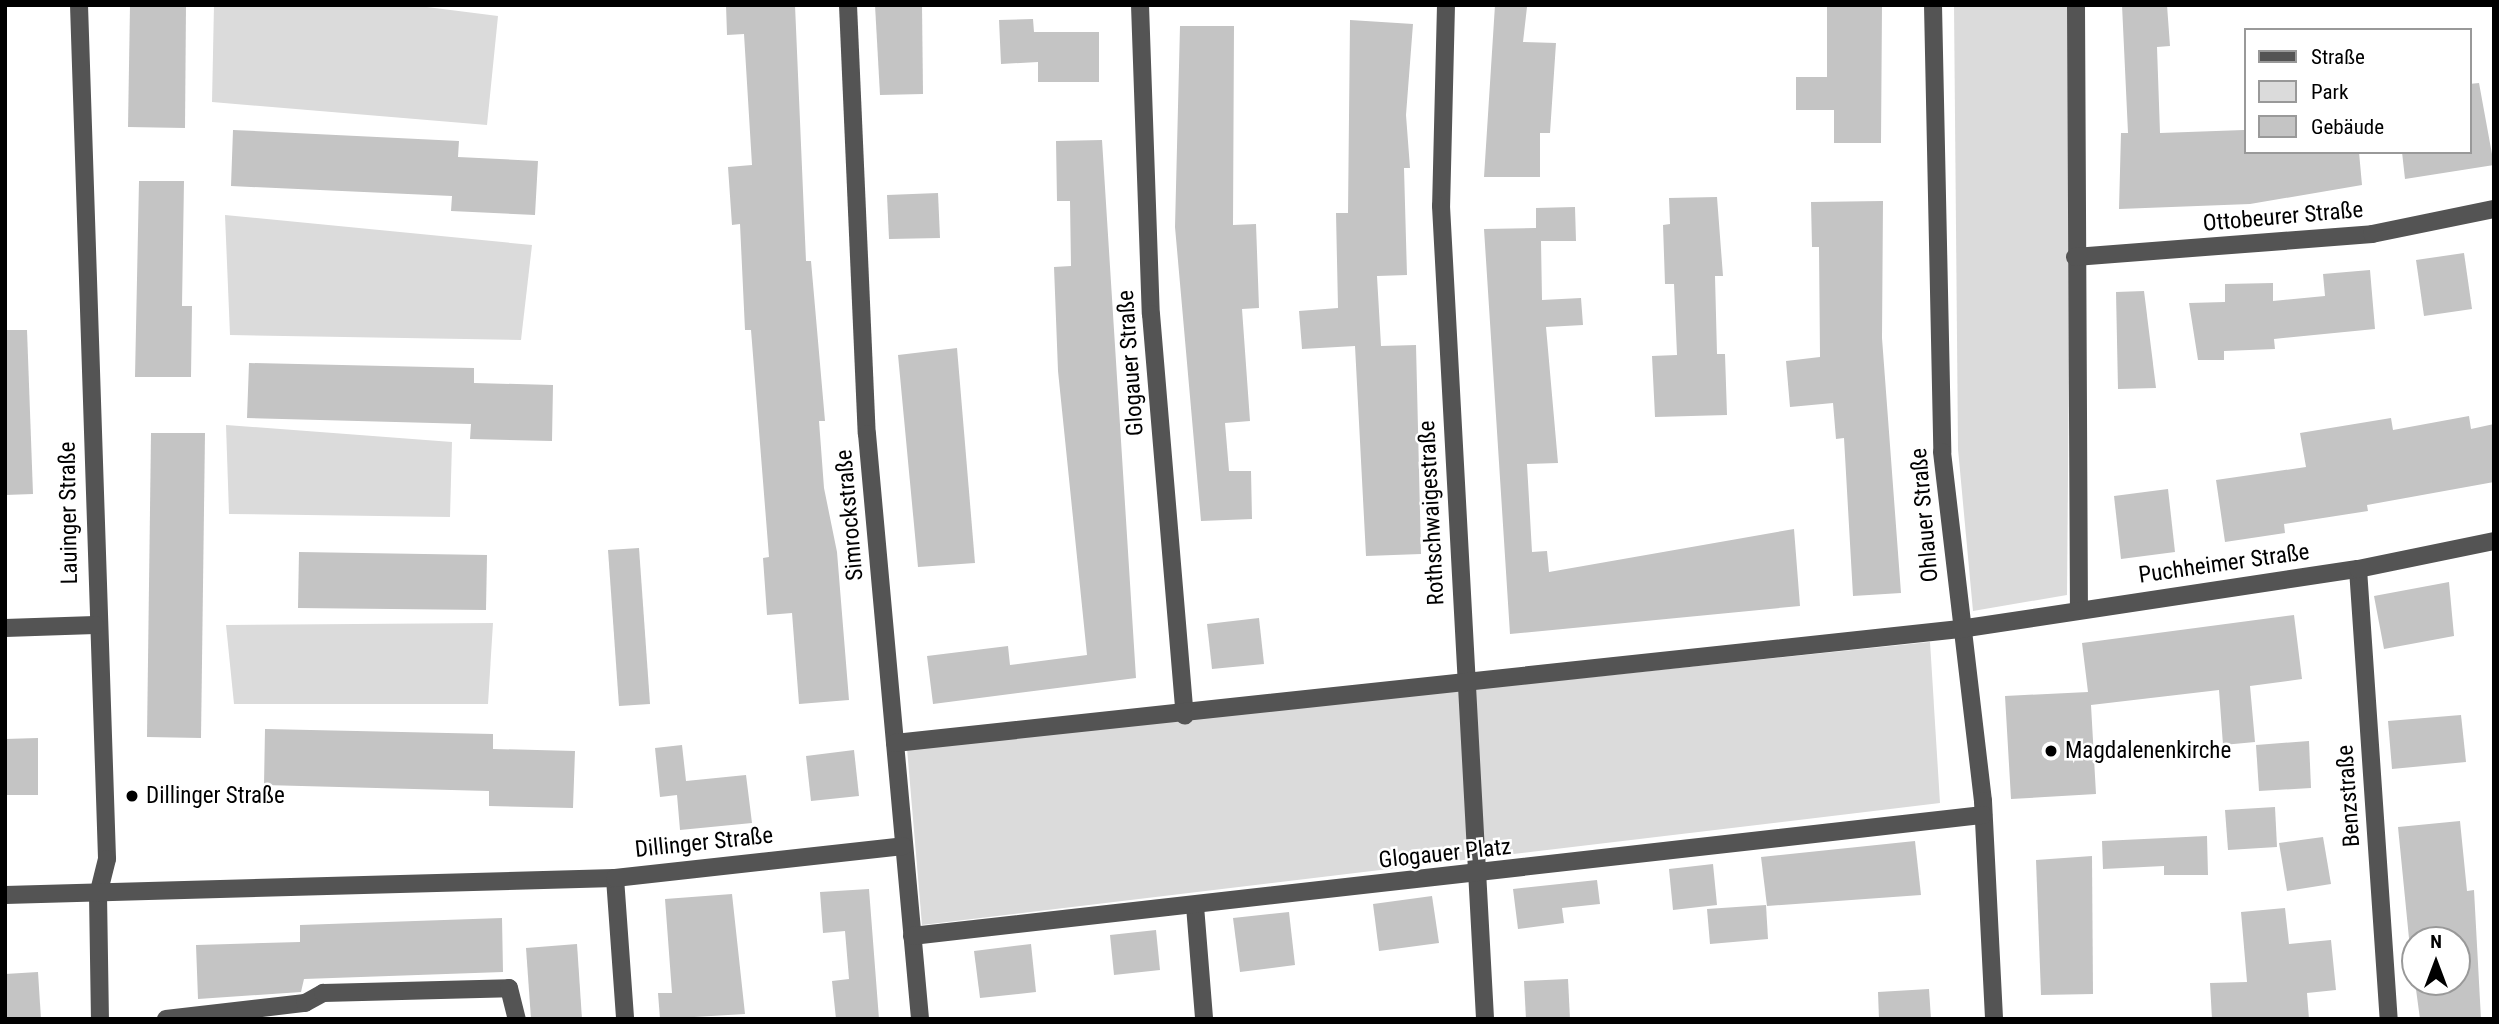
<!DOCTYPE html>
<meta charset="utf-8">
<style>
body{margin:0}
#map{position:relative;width:2499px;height:1024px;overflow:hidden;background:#fff;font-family:"Roboto Condensed",sans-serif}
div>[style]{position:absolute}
.green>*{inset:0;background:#dbdbdb}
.building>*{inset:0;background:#c4c4c4}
.minor>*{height:18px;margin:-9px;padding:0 9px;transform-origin:9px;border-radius:9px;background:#545454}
.dots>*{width:19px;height:19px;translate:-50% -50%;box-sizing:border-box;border:4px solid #fff;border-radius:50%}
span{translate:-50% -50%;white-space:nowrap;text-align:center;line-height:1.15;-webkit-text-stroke:5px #fff;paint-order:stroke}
.street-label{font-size:23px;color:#000}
.poi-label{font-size:23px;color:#000}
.left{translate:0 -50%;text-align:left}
.frame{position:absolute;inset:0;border:7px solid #000;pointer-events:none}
.legend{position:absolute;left:2244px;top:28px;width:228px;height:126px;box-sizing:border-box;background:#fff;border:2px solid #999;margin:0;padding:9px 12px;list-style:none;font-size:21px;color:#000}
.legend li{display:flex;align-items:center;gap:14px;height:35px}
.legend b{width:35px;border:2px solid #999}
.north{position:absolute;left:2401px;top:926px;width:70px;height:70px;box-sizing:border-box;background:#fff;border:2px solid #999;border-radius:50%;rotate:0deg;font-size:19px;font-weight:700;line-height:28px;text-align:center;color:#000}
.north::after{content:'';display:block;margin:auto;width:24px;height:32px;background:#000;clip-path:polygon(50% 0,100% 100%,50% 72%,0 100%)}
</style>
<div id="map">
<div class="green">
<div style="clip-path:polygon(214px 5px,411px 5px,498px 16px,487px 125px,212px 102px)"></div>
<div style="clip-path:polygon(1954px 5px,2072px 5px,2067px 595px,1973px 611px,1958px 449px)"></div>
<div style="clip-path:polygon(225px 215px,532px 245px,521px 340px,230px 335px)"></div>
<div style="clip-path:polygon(226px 425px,452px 442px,450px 517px,229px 514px)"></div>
<div style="clip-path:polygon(493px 623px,488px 704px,234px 704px,226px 625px)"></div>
<div style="clip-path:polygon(1930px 642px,1940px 803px,922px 925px,907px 748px)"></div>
</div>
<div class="building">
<div style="clip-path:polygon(130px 5px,186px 5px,185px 128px,128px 127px)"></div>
<div style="clip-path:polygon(726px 5px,795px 5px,806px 261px,811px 261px,825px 421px,819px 421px,824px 488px,837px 552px,849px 700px,799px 704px,792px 613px,767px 615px,763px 558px,769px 557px,751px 330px,745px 330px,740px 224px,732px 225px,728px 167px,752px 165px,744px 34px,727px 35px)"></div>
<div style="clip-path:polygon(875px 5px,922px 5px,923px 94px,880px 95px)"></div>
<div style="clip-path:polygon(1495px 5px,1527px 7px,1523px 42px,1556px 43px,1550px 133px,1540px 133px,1540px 177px,1484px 177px)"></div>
<div style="clip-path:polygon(1827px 5px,1882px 5px,1881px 143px,1834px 143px,1834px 110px,1796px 110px,1796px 77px,1827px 77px)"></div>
<div style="clip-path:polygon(2122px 5px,2167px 5px,2170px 46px,2157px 47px,2160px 133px,2244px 130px,2245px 152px,2359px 152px,2362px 185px,2250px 204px,2119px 209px,2121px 133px,2128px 133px)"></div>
<div style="clip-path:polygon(1033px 19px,1034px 32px,1099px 32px,1099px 82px,1038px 82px,1038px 62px,1001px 64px,999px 20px)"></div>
<div style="clip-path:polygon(1350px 20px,1413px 24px,1406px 115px,1410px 168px,1404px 168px,1407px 275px,1377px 276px,1381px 346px,1416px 345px,1421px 554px,1366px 556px,1355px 346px,1302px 349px,1299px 311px,1338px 308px,1336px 213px,1348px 213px)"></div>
<div style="clip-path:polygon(1180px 26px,1234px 26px,1233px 225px,1256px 224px,1259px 308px,1242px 309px,1250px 421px,1225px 423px,1229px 471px,1251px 471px,1252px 519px,1201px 521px,1175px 227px)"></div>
<div style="clip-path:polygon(2479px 83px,2494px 165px,2405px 179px,2402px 152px,2469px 152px,2469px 84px)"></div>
<div style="clip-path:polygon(233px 130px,459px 141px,458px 157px,538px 161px,535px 215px,451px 211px,452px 196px,231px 186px)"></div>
<div style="clip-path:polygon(1102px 140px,1136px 678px,933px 704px,927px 656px,1008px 646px,1010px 665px,1087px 655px,1058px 371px,1054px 267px,1071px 266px,1070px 201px,1057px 201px,1056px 141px)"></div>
<div style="clip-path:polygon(139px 181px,184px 181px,182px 306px,192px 306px,191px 377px,135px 377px)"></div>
<div style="clip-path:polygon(938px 193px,940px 238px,889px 239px,887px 195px)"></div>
<div style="clip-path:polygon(1717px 197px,1723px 276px,1715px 276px,1717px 354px,1725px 354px,1727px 415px,1655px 417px,1652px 356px,1677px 355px,1674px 284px,1665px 284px,1663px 225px,1670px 224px,1669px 198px)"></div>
<div style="clip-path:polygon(1883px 201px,1882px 338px,1901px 593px,1853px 596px,1844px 438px,1836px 439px,1833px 403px,1790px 407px,1786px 361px,1820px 357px,1819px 247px,1812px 247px,1811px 202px)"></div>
<div style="clip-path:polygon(1575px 207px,1576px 241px,1541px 241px,1542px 300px,1581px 298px,1583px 325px,1546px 327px,1558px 463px,1527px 464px,1532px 552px,1547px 551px,1549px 572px,1794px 529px,1800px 606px,1510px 634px,1484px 229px,1536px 228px,1536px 208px)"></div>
<div style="clip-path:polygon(2464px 253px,2472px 309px,2424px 316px,2416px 260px)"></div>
<div style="clip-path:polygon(2370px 270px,2375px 329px,2274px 339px,2275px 349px,2224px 351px,2224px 360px,2198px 360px,2189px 303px,2225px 302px,2225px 284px,2273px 283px,2273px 301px,2325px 296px,2323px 274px)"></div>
<div style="clip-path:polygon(2144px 291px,2156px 388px,2118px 389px,2116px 292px)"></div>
<div style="clip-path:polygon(5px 330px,27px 330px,33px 494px,5px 495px)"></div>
<div style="clip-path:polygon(957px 348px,975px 563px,918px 567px,898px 355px)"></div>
<div style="clip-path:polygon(249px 363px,474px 368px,474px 383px,553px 385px,552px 441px,470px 439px,471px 424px,247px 418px)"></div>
<div style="clip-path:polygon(2469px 416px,2471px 429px,2494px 424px,2494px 482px,2367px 505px,2368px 511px,2284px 524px,2285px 533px,2225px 542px,2216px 480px,2306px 467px,2300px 433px,2391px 418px,2393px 430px)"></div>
<div style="clip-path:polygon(151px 433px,205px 433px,201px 738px,147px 737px)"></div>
<div style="clip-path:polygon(2168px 489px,2175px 552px,2121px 559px,2114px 496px)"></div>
<div style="clip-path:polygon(639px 548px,650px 704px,619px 706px,608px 550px)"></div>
<div style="clip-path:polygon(299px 552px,487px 555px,486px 610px,298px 608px)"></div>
<div style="clip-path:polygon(2449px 582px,2454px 636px,2384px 649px,2374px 596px)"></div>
<div style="clip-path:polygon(2294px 615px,2302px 679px,2250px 686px,2255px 742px,2223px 745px,2219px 690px,2091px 705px,2096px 794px,2011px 799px,2005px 696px,2088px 692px,2082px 643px)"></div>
<div style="clip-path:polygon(1259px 618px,1264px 664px,1212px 669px,1207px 624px)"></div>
<div style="clip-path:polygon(2461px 715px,2466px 762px,2392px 769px,2388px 721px)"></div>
<div style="clip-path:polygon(265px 729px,493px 734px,493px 749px,575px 751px,573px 808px,489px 806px,489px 791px,264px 785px)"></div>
<div style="clip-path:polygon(38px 738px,38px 795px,5px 795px,5px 739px)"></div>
<div style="clip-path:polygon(2309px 741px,2311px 788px,2259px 791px,2256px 745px)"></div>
<div style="clip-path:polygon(682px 745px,686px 781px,746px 775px,752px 823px,680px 830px,677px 795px,660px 797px,655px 748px)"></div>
<div style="clip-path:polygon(854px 750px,859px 796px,811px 801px,806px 756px)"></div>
<div style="clip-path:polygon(2275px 807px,2277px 847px,2228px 850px,2225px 810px)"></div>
<div style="clip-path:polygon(2460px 821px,2467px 891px,2474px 890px,2481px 1019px,2420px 1019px,2415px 982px,2457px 982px,2457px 940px,2415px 940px,2413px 979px,2398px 827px)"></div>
<div style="clip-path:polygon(2207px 836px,2208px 875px,2164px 875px,2164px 866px,2103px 869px,2102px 841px)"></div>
<div style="clip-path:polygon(2323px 837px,2331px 884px,2287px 891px,2279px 843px)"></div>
<div style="clip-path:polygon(1915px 841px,1921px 895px,1767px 906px,1761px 857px)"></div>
<div style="clip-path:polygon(2092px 856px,2093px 994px,2041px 995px,2036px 860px)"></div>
<div style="clip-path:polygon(1713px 864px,1717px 905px,1673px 910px,1669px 869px)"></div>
<div style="clip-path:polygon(1597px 880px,1600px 904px,1562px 908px,1564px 923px,1518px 929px,1513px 889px)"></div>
<div style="clip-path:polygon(869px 889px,879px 1019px,836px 1019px,832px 981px,849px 979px,845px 931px,823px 933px,820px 892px)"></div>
<div style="clip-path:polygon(732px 894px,745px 1014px,660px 1019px,658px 993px,672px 993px,665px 899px)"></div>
<div style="clip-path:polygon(1432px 896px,1439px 943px,1379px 951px,1373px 904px)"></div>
<div style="clip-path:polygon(1766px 905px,1768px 939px,1710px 944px,1707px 909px)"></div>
<div style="clip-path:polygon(2285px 908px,2289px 944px,2331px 940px,2336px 990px,2307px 993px,2309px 1019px,2212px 1019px,2210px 983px,2247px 982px,2241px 912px)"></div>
<div style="clip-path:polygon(1289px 912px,1295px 965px,1240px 972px,1233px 918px)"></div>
<div style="clip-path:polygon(502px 918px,503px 972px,304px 979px,301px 992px,198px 999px,196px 945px,300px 942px,300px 925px)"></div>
<div style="clip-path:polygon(1156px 930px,1160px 970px,1114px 975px,1110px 935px)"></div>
<div style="clip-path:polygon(577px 944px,582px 1019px,531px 1019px,526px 948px)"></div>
<div style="clip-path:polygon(1031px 944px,1036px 992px,980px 998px,974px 951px)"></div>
<div style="clip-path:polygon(38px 972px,41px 1019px,5px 1019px,5px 974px)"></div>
<div style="clip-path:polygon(1568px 979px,1570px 1019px,1526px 1019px,1524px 981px)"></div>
<div style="clip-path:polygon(1929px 989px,1931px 1019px,1879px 1019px,1878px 992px)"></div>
</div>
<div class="minor">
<div style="left:79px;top:5px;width:854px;rotate:88.12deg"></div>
<div style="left:107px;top:859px;width:36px;rotate:104deg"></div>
<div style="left:98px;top:894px;width:125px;rotate:89.1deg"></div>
<div style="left:848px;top:5px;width:429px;rotate:87.5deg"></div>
<div style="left:867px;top:434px;width:587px;rotate:84.82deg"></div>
<div style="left:1140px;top:5px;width:309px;rotate:88deg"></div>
<div style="left:1151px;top:314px;width:403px;rotate:85.2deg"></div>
<div style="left:1446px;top:5px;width:201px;rotate:91.4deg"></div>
<div style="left:1441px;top:206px;width:814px;rotate:86.9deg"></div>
<div style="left:1933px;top:5px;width:447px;rotate:88.8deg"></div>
<div style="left:1942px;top:452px;width:351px;rotate:83.3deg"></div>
<div style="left:1983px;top:801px;width:218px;rotate:87.1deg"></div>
<div style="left:2076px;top:5px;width:604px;rotate:89.72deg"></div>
<div style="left:2075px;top:257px;width:298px;rotate:-4.4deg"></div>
<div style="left:2372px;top:234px;width:125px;rotate:-11.6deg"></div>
<div style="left:2358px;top:569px;width:451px;rotate:86.1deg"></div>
<div style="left:5px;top:628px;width:90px;rotate:-1.9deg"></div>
<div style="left:895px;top:743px;width:1071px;rotate:-6.11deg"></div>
<div style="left:1960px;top:629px;width:402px;rotate:-8.6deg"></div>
<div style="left:2358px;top:569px;width:139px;rotate:-11.6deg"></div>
<div style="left:615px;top:878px;width:141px;rotate:85.9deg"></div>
<div style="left:5px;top:895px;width:610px;rotate:-1.6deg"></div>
<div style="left:615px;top:878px;width:290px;rotate:-6.3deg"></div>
<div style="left:1195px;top:906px;width:113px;rotate:85.4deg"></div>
<div style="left:912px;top:936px;width:1078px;rotate:-6.45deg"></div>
<div style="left:166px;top:1019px;width:140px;rotate:-6.6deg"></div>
<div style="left:305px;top:1003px;width:21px;rotate:-29deg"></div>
<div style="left:323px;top:993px;width:186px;rotate:-1.5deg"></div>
<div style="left:509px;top:988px;width:32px;rotate:76deg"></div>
</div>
<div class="dots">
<div style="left:2051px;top:751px;background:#000"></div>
<div style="left:132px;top:796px;background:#000"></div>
</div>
<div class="street-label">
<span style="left:2283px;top:217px;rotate:-5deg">Ottobeurer Straße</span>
<span style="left:1131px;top:363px;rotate:-94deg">Glogauer Straße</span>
<span style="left:69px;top:513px;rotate:-91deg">Lauinger Straße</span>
<span style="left:1432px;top:513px;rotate:-93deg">Rothschwaigestraße</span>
<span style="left:850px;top:515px;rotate:-95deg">Simrockstraße</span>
<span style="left:1925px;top:515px;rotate:-95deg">Ohlauer Straße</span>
<span style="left:2224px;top:564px;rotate:-8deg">Puchheimer Straße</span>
<span style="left:2349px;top:796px;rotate:-94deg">Benzstraße</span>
<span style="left:704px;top:843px;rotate:-6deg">Dillinger Straße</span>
<span style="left:1445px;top:854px;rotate:-6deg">Glogauer Platz</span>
</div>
<div class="poi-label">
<span class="left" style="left:2065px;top:751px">Magdalenenkirche</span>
<span class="left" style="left:146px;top:796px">Dillinger Straße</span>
</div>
<div class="frame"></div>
<ul class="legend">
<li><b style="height:9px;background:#545454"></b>Straße</li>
<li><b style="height:19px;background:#dbdbdb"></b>Park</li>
<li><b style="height:19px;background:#c4c4c4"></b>Gebäude</li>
</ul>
<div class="north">N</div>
</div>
